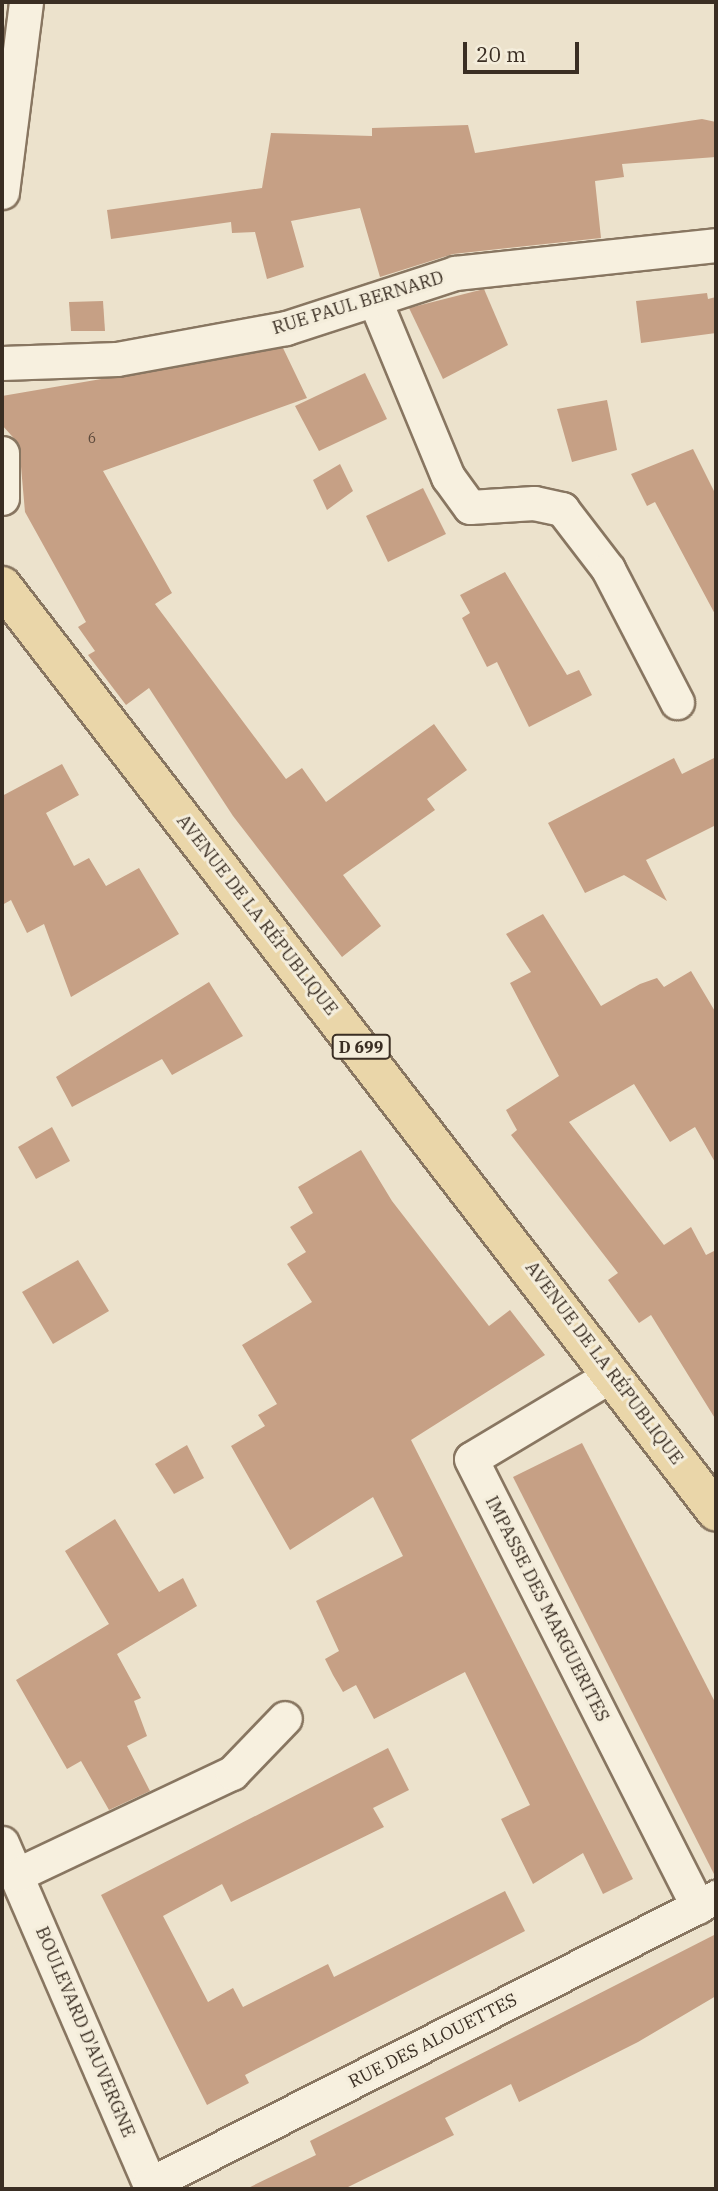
<!DOCTYPE html>
<meta charset="utf-8">
<style>
body{margin:0}
#map{position:relative;width:718px;height:2191px;overflow:hidden;background:#ece2cc;font-family:"IBM Plex Serif",serif}
div>[style]{position:absolute}
.building>*{inset:0;background:#c6a085}
.roads{filter:drop-shadow(2px 0 #887661) drop-shadow(-2px 0 #887661) drop-shadow(0 2px #887661) drop-shadow(0 -2px #887661)}
.minor>*{height:33px;margin:-16.5px;padding:0 16.5px;transform-origin:16.5px;border-radius:16.5px;background:#f7f0df}
.primary>*{height:38px;margin:-19px;padding:0 19px;transform-origin:19px;border-radius:19px;background:#ead6a9}
span{translate:-50% -50%;white-space:nowrap;text-align:center;line-height:1.15;-webkit-text-stroke:6px #f4eddb;paint-order:stroke}
.number-label{font-size:14px;color:#5d4a3c}
.number-label span{-webkit-text-stroke-width:0}
.shield-label span{padding:2px 5px;background:#f4eddb;border:2px solid;border-radius:5px;-webkit-text-stroke-width:0}
.shield-label{font-size:16px;color:#3a2e23;font-weight:700}
.street-label{font-size:18px;color:#3a2e23}
.frame{position:absolute;inset:0;border:4px solid #3a2e23;pointer-events:none}
.scale{position:absolute;left:463px;top:42px;width:116px;height:32px;box-sizing:border-box;border:4px solid #3a2e23;border-top:0;padding-left:9px;font-size:21px;line-height:24px;white-space:nowrap;color:#3a2e23;-webkit-text-stroke:5px #f4eddb;paint-order:stroke}
</style>
<div id="map">
<div class="building">
<div style="clip-path:polygon(702px 119px,716px 122px,716px 157px,622px 164px,624px 177px,595px 181px,601px 238px,453px 254px,380px 277px,360px 208px,291px 221px,304px 267px,267px 279px,255px 232px,232px 233px,231px 222px,111px 239px,107px 210px,262px 188px,271px 133px,372px 136px,372px 128px,468px 125px,475px 153px)"></div>
<div style="clip-path:polygon(484px 289px,508px 345px,443px 379px,409px 308px)"></div>
<div style="clip-path:polygon(707px 293px,708px 299px,716px 297px,716px 333px,641px 343px,636px 301px)"></div>
<div style="clip-path:polygon(103px 301px,105px 331px,71px 331px,69px 302px)"></div>
<div style="clip-path:polygon(283px 348px,307px 398px,103px 471px,172px 593px,155px 604px,286px 779px,302px 768px,326px 802px,434px 724px,467px 770px,427px 799px,435px 810px,343px 875px,381px 926px,342px 957px,233px 816px,149px 688px,126px 705px,88px 655px,95px 651px,78px 627px,86px 622px,25px 512px,19px 444px,2px 425px,2px 396px)"></div>
<div style="clip-path:polygon(365px 373px,387px 419px,319px 451px,295px 406px)"></div>
<div style="clip-path:polygon(607px 400px,617px 450px,572px 462px,557px 409px)"></div>
<div style="clip-path:polygon(693px 449px,716px 495px,716px 616px,655px 502px,647px 506px,631px 474px)"></div>
<div style="clip-path:polygon(340px 464px,353px 491px,327px 510px,313px 480px)"></div>
<div style="clip-path:polygon(423px 488px,446px 534px,388px 562px,366px 516px)"></div>
<div style="clip-path:polygon(505px 572px,567px 675px,579px 670px,592px 695px,529px 727px,497px 662px,487px 667px,462px 618px,470px 613px,460px 595px)"></div>
<div style="clip-path:polygon(716px 757px,716px 825px,646px 860px,667px 901px,624px 875px,585px 893px,548px 823px,674px 758px,682px 774px)"></div>
<div style="clip-path:polygon(62px 764px,79px 795px,46px 813px,74px 866px,89px 858px,106px 886px,139px 868px,179px 934px,71px 997px,44px 924px,27px 933px,11px 900px,2px 905px,2px 796px)"></div>
<div style="clip-path:polygon(543px 914px,601px 1006px,640px 984px,657px 978px,664px 987px,691px 971px,716px 1013px,716px 1164px,695px 1127px,670px 1142px,634px 1084px,569px 1122px,664px 1245px,691px 1227px,706px 1255px,716px 1250px,716px 1420px,651px 1315px,639px 1323px,608px 1280px,618px 1273px,511px 1135px,517px 1130px,506px 1110px,559px 1076px,510px 983px,531px 972px,506px 934px)"></div>
<div style="clip-path:polygon(209px 982px,243px 1036px,172px 1075px,162px 1059px,72px 1107px,56px 1077px)"></div>
<div style="clip-path:polygon(52px 1127px,70px 1161px,36px 1179px,18px 1147px)"></div>
<div style="clip-path:polygon(361px 1150px,392px 1201px,489px 1326px,510px 1310px,545px 1355px,411px 1440px,633px 1879px,603px 1894px,583px 1853px,533px 1884px,501px 1819px,530px 1805px,465px 1672px,374px 1719px,356px 1685px,343px 1692px,333px 1675px,325px 1659px,339px 1651px,316px 1601px,403px 1556px,373px 1497px,290px 1550px,231px 1446px,265px 1426px,258px 1415px,277px 1404px,242px 1345px,312px 1302px,287px 1264px,306px 1252px,290px 1227px,313px 1213px,298px 1187px)"></div>
<div style="clip-path:polygon(78px 1260px,109px 1311px,53px 1344px,22px 1292px)"></div>
<div style="clip-path:polygon(582px 1443px,716px 1704px,716px 1878px,513px 1477px)"></div>
<div style="clip-path:polygon(187px 1445px,204px 1478px,174px 1494px,155px 1464px)"></div>
<div style="clip-path:polygon(115px 1519px,159px 1592px,183px 1578px,197px 1606px,117px 1654px,141px 1698px,134px 1701px,147px 1736px,127px 1746px,150px 1791px,109px 1810px,81px 1761px,67px 1769px,16px 1680px,109px 1624px,65px 1551px)"></div>
<div style="clip-path:polygon(388px 1748px,409px 1790px,373px 1808px,384px 1827px,231px 1902px,222px 1884px,163px 1916px,208px 2002px,233px 1988px,243px 2007px,328px 1964px,334px 1977px,505px 1891px,525px 1931px,245px 2075px,249px 2083px,207px 2105px,101px 1895px)"></div>
<div style="clip-path:polygon(716px 1934px,716px 1996px,638px 2042px,519px 2102px,511px 2084px,445px 2118px,454px 2135px,344px 2189px,246px 2189px,316px 2155px,310px 2141px)"></div>
</div>
<div class="roads">
<div class="minor">
<div style="left:2px;top:192px;width:192px;rotate:-82.8deg"></div>
<div style="left:375px;top:301px;width:191px;rotate:67.5deg"></div>
<div style="left:448px;top:477px;width:37px;rotate:54deg"></div>
<div style="left:470px;top:507px;width:64px;rotate:-3.6deg"></div>
<div style="left:534px;top:503px;width:29px;rotate:12deg"></div>
<div style="left:562px;top:509px;width:76px;rotate:52.5deg"></div>
<div style="left:608px;top:569px;width:150px;rotate:62.6deg"></div>
<div style="left:2px;top:363px;width:115px;rotate:-2deg"></div>
<div style="left:117px;top:359px;width:172px;rotate:-10.4deg"></div>
<div style="left:286px;top:328px;width:178px;rotate:-18deg"></div>
<div style="left:455px;top:273px;width:262px;rotate:-6.1deg"></div>
<div style="left:2px;top:453px;width:45px;rotate:90deg"></div>
<div style="left:613px;top:1374px;width:165px;rotate:149.1deg"></div>
<div style="left:471px;top:1459px;width:502px;rotate:63.13deg"></div>
<div style="left:2px;top:1843px;width:377px;rotate:66.6deg"></div>
<div style="left:18px;top:1874px;width:237px;rotate:-25.3deg"></div>
<div style="left:232px;top:1773px;width:76px;rotate:-46.1deg"></div>
<div style="left:150px;top:2184px;width:635px;rotate:-26.89deg"></div>
</div>
<div class="primary">
<div style="left:2px;top:586px;width:1169px;rotate:52.34deg"></div>
</div>
</div>
<div class="number-label">
<span style="left:92px;top:438px">6</span>
</div>
<div class="shield-label">
<span style="left:361px;top:1047px">D 699</span>
</div>
<div class="street-label">
<span style="left:358px;top:303px;rotate:-17deg">RUE PAUL BERNARD</span>
<span style="left:257px;top:915px;rotate:52deg">AVENUE DE LA RÉPUBLIQUE</span>
<span style="left:604px;top:1363px;rotate:53deg">AVENUE DE LA RÉPUBLIQUE</span>
<span style="left:547px;top:1609px;rotate:63deg">IMPASSE DES MARGUERITES</span>
<span style="left:85px;top:2032px;rotate:67deg">BOULEVARD D'AUVERGNE</span>
<span style="left:433px;top:2041px;rotate:-27deg">RUE DES ALOUETTES</span>
</div>
<div class="frame"></div>
<div class="scale">20 m</div>
</div>
